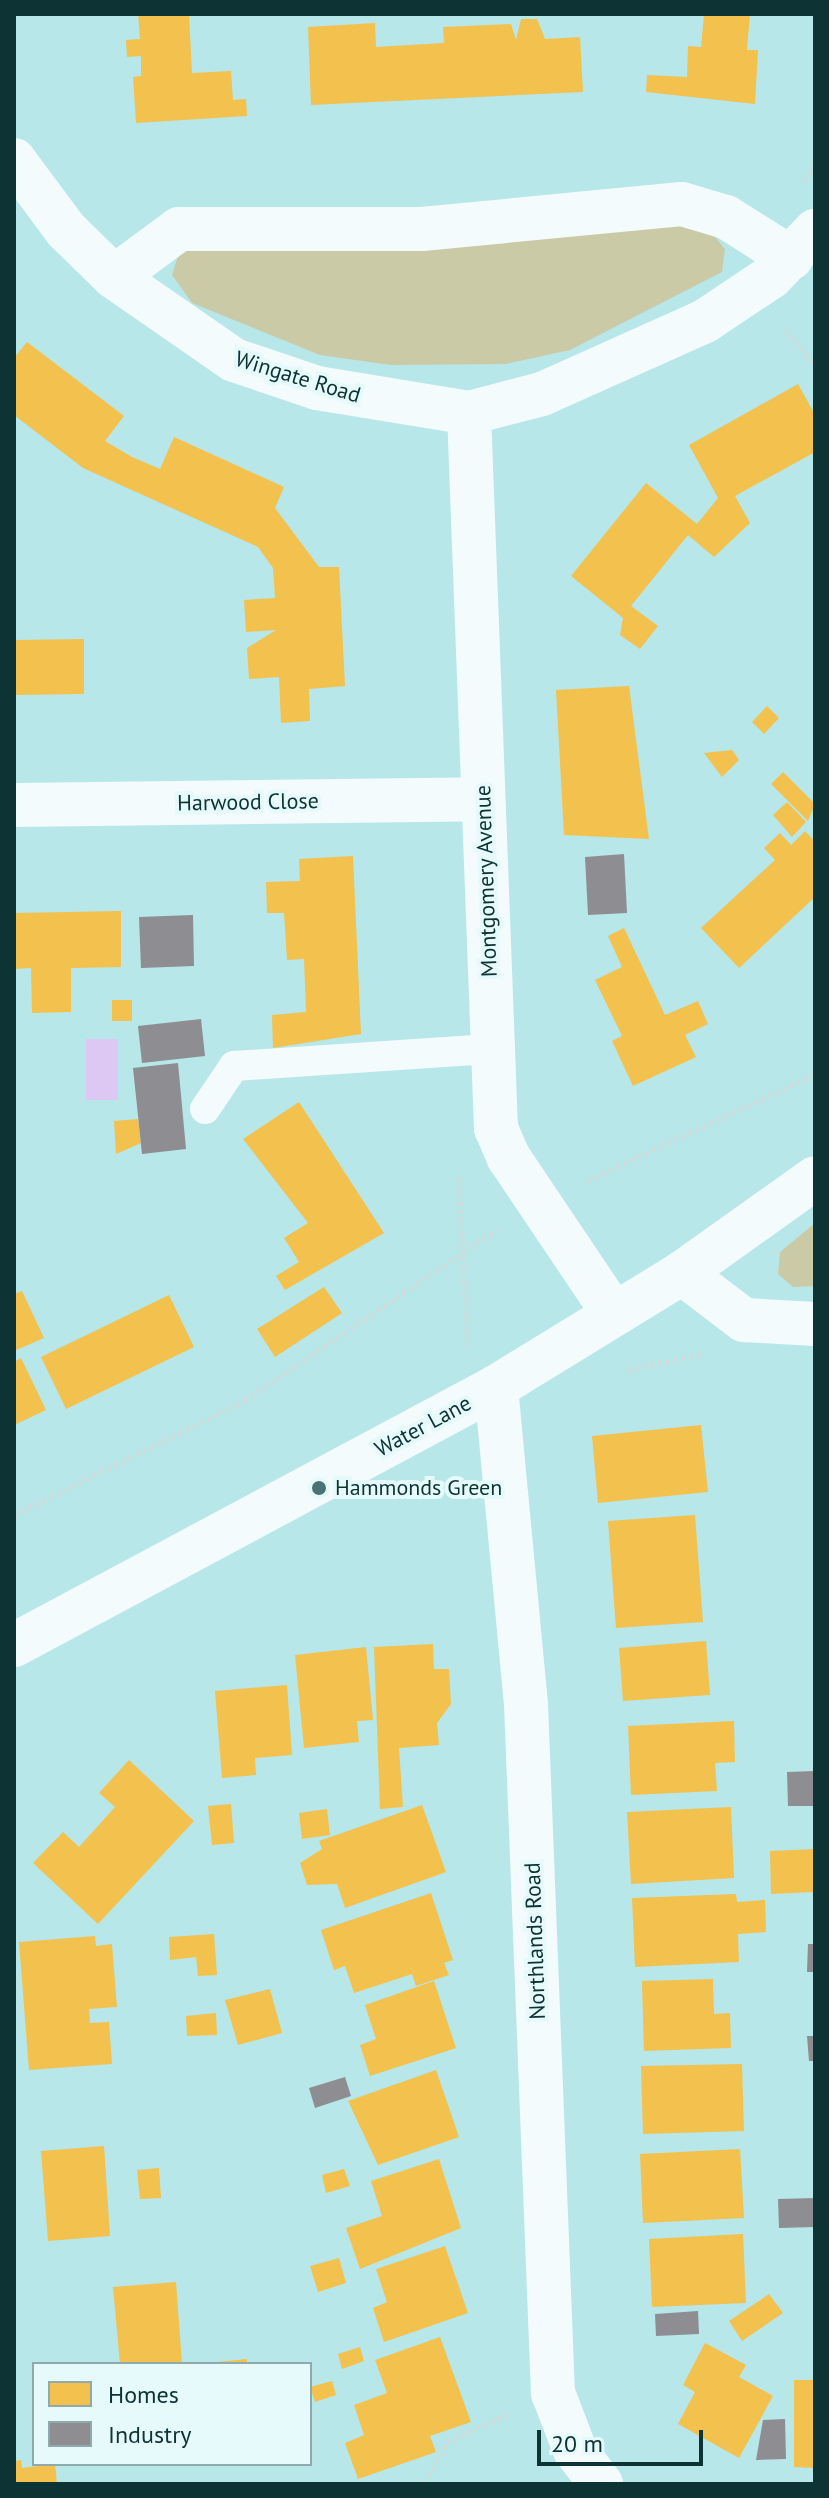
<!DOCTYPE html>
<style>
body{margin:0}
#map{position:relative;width:829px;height:2498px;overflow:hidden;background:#b7e7e9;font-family:"PT Sans",sans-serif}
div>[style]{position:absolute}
.green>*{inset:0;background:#cbcaa6}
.water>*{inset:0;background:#dcc8f2}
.homes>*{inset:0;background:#f2c14e}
.industry>*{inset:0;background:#8d8d92}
.path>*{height:5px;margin-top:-2.5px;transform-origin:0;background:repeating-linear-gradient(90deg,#cddddd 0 4px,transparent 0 8px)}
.lane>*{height:30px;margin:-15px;padding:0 15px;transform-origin:15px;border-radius:15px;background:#f4fbfc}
.street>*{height:44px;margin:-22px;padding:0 22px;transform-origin:22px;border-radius:22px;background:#f4fbfc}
.secondary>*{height:44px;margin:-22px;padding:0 22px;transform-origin:22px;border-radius:22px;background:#f4fbfc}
.dots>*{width:22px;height:22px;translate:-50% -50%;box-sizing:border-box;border:4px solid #e6fafb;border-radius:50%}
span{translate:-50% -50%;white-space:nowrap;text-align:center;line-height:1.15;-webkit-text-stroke:8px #e6fafb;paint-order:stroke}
.street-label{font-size:22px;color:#0d3335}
.poi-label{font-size:22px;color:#0d3335}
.left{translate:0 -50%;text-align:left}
.frame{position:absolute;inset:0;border:16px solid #0d3335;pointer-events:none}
.legend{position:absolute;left:32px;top:2362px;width:280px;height:104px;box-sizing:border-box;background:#e6fafb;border:2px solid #8faaac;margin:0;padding:10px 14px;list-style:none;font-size:24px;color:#0d3335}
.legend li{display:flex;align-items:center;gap:16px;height:40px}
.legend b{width:40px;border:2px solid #8faaac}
.scale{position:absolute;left:537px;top:2430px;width:166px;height:36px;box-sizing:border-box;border:4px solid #0d3335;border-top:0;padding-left:10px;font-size:24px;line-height:28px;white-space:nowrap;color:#0d3335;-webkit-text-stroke:6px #e6fafb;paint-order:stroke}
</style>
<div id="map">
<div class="green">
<div style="clip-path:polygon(678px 225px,707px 227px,725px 249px,722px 272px,570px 350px,506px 364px,391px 365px,320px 355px,192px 303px,172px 275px,180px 249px)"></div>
<div style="clip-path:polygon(815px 1223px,815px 1286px,793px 1287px,778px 1274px,780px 1252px)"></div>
</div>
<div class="water">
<div style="clip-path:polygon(86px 1039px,118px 1039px,118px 1100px,86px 1100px)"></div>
</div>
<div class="homes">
<div style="clip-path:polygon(138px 14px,189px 14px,192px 73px,231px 71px,233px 100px,246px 99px,247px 116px,136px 123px,133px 77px,141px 76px,141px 56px,127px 57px,126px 40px,140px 39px)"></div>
<div style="clip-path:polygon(704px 14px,750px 14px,747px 50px,758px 50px,755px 104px,646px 92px,647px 75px,687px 77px,688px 46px,701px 47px)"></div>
<div style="clip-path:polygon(521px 19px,537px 19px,545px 39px,580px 37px,583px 92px,311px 105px,308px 27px,375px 23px,376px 47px,444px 43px,443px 27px,511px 24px,516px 40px)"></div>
<div style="clip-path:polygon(27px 342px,124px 416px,105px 441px,132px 457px,160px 469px,174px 437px,284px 487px,275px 508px,319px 567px,339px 567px,345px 686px,309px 689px,310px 721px,281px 723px,279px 677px,249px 679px,247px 648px,276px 630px,246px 632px,244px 600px,275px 598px,273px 568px,258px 547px,83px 468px,14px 415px,14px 358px)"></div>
<div style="clip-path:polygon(798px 384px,815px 415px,815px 452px,735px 496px,750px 523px,714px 557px,688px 535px,631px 606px,658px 626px,640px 649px,620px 635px,623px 618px,571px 576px,646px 483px,697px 524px,718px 498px,689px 445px)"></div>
<div style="clip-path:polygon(84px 639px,84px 694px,14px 695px,14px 640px)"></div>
<div style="clip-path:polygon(629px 686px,649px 839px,564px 835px,556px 690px)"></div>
<div style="clip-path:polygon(767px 706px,779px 718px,764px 734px,752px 722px)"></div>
<div style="clip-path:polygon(732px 750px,739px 760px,722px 777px,704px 753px)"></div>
<div style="clip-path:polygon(783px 772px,815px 804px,808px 821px,771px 784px)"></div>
<div style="clip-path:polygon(787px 802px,806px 822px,792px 837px,773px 815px)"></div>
<div style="clip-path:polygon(805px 831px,815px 842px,815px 897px,739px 968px,701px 928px,775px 860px,764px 848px,780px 833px,791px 845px)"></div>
<div style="clip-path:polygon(353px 856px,361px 1034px,273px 1048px,272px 1015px,306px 1012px,304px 959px,287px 960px,284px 913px,267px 913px,266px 882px,300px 881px,299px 859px)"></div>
<div style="clip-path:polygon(121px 911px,121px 967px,71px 968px,71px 1012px,32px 1013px,31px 968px,14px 969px,14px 913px)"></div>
<div style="clip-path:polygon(624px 928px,665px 1015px,698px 1001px,708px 1024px,685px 1035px,696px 1057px,633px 1086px,612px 1041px,622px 1036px,595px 980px,622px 967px,608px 936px)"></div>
<div style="clip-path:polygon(112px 1000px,132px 1000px,132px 1021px,112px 1021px)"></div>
<div style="clip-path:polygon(299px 1102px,384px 1233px,285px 1290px,276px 1276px,299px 1262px,284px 1238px,308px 1223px,243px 1139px)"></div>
<div style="clip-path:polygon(138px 1119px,141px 1143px,116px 1154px,114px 1121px)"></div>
<div style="clip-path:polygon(324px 1287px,342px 1313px,275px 1357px,257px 1329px)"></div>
<div style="clip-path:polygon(22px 1291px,44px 1338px,14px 1351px,14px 1294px)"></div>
<div style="clip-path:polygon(169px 1295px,194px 1347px,66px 1409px,41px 1357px)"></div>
<div style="clip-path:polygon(21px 1358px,46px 1410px,14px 1425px,14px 1362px)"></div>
<div style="clip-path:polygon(701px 1425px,708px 1492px,598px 1503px,592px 1436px)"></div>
<div style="clip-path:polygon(695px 1515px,703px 1622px,616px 1628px,608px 1521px)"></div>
<div style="clip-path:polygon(706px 1641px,710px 1695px,623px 1701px,619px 1648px)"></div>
<div style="clip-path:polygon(433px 1644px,434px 1669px,449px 1669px,451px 1704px,437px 1723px,439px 1745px,399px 1748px,403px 1807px,380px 1809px,374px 1647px)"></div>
<div style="clip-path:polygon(366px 1647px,373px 1720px,357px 1721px,359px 1742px,304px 1748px,295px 1655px)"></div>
<div style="clip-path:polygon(287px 1685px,292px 1755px,255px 1758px,256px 1775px,222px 1778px,215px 1691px)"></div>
<div style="clip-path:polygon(734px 1721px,735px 1762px,715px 1763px,717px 1791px,631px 1795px,628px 1726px)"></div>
<div style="clip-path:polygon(129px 1760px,194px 1821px,98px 1924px,33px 1863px,63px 1832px,79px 1847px,115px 1807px,99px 1793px)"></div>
<div style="clip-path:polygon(231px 1804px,234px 1843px,212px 1845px,208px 1806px)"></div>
<div style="clip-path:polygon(422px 1805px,446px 1872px,345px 1908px,337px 1884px,307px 1885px,300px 1863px,322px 1849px,319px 1841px)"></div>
<div style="clip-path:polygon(731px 1807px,734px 1878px,631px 1884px,627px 1812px)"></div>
<div style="clip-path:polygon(327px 1809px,330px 1835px,302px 1839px,299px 1813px)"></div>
<div style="clip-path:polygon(815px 1849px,815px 1892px,771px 1894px,770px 1851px)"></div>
<div style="clip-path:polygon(431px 1893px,453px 1960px,444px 1963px,449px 1975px,416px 1986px,412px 1974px,354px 1993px,345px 1966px,334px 1970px,321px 1930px)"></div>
<div style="clip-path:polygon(736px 1894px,737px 1902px,765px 1900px,766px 1932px,738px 1934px,739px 1962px,635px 1967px,632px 1898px)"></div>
<div style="clip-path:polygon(214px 1934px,217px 1975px,198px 1976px,196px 1957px,170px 1960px,169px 1937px)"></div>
<div style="clip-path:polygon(95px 1936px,96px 1946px,112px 1944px,117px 2007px,89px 2009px,90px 2023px,109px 2022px,112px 2064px,29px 2070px,19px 1942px)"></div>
<div style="clip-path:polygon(713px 1979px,714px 2014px,730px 2013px,731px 2048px,644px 2051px,642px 1981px)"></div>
<div style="clip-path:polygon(434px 1981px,456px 2048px,370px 2076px,360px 2045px,376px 2039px,365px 2005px)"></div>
<div style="clip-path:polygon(270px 1989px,282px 2033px,238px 2045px,225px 2000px)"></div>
<div style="clip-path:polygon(216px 2013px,217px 2035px,187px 2036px,186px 2016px)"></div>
<div style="clip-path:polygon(742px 2064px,744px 2131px,643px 2134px,641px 2066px)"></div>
<div style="clip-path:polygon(436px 2070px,459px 2137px,378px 2165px,348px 2101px)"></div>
<div style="clip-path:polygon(104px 2146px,110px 2236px,48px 2241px,41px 2151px)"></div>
<div style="clip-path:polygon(740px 2149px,744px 2218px,643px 2223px,640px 2154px)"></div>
<div style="clip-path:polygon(439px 2159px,461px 2228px,360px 2269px,346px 2228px,382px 2216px,371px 2181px)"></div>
<div style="clip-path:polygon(159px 2168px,161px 2198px,140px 2199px,137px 2170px)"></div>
<div style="clip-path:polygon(344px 2169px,350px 2186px,326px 2193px,322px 2175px)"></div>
<div style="clip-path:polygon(743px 2234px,746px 2303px,652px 2307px,649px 2239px)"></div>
<div style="clip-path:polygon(445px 2246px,468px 2313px,384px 2342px,373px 2308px,387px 2302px,376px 2269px)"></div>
<div style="clip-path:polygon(339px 2258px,346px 2283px,318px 2292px,310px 2266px)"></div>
<div style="clip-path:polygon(176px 2282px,182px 2364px,120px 2364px,113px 2287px)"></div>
<div style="clip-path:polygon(769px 2294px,783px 2313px,742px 2341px,729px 2321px)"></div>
<div style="clip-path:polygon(440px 2337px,471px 2422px,430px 2436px,436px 2452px,358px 2479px,345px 2443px,364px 2435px,354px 2405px,387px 2393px,375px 2360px)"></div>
<div style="clip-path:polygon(705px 2343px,746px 2365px,739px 2377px,773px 2396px,739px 2458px,678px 2424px,695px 2392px,683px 2385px)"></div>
<div style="clip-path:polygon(360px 2347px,364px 2361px,342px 2369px,338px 2354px)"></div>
<div style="clip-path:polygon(247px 2359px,247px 2364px,217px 2364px,217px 2362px)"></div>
<div style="clip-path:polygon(794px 2380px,815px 2380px,815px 2468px,794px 2467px)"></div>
<div style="clip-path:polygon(332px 2381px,336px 2395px,315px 2402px,310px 2387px)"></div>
<div style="clip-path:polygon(21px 2460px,22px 2468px,55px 2464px,57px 2484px,14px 2484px,14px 2461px)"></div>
</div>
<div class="industry">
<div style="clip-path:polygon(624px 854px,627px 913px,588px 915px,585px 857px)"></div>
<div style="clip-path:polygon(193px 915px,194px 966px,141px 968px,139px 917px)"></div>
<div style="clip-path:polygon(201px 1019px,205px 1056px,142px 1063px,138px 1026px)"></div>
<div style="clip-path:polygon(178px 1063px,186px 1149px,142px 1154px,133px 1068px)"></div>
<div style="clip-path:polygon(815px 1771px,815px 1806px,788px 1806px,787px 1772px)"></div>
<div style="clip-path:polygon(808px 1944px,815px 1944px,815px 1972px,807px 1972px)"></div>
<div style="clip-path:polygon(807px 2036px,815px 2036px,815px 2061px,809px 2061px)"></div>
<div style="clip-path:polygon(345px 2077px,351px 2096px,315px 2108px,309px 2088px)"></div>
<div style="clip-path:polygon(815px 2198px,815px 2227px,779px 2228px,778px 2199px)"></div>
<div style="clip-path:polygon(698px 2311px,699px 2334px,656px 2336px,655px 2314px)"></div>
<div style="clip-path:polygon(785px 2419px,786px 2459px,756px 2460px,763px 2420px)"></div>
</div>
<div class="path">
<div style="left:805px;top:181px;width:19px;rotate:-58deg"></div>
<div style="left:785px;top:329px;width:47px;rotate:50.2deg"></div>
<div style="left:459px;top:1177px;width:170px;rotate:87deg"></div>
<div style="left:587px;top:1181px;width:252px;rotate:-25.1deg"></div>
<div style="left:627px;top:1370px;width:78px;rotate:-11.9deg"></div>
<div style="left:14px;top:1515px;width:257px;rotate:-26.4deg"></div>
<div style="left:244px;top:1401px;width:305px;rotate:-34.1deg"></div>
<div style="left:425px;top:2484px;width:47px;rotate:-62.4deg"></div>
<div style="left:447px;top:2442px;width:67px;rotate:-24.7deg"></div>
</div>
<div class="lane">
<div style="left:205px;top:1109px;width:52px;rotate:-56deg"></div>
<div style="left:234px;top:1066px;width:260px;rotate:-3.8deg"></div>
</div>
<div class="street">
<div style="left:14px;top:160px;width:87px;rotate:53.4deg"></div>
<div style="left:66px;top:230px;width:67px;rotate:44.4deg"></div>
<div style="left:114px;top:277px;width:146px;rotate:34.7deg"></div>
<div style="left:234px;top:360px;width:88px;rotate:18.6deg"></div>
<div style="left:317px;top:388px;width:154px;rotate:9.3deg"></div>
<div style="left:469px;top:413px;width:75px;rotate:-14.6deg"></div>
<div style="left:542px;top:394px;width:179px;rotate:-24.1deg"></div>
<div style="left:705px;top:321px;width:79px;rotate:-33.7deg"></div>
<div style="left:771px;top:277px;width:64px;rotate:-46.3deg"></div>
<div style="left:114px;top:277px;width:81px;rotate:-36.4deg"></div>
<div style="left:179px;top:229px;width:243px"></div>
<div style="left:422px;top:229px;width:261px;rotate:-5.5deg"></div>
<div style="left:682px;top:204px;width:46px;rotate:16.5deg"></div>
<div style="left:726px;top:217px;width:77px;rotate:32.2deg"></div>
<div style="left:469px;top:413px;width:716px;rotate:87.84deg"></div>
<div style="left:496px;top:1128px;width:33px;rotate:67deg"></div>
<div style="left:509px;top:1158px;width:188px;rotate:56.1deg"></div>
<div style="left:14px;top:805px;width:468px;rotate:-0.7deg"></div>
<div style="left:682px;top:1273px;width:78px;rotate:37.2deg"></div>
<div style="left:744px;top:1320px;width:71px;rotate:3.2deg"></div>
<div style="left:496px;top:1387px;width:318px;rotate:84.6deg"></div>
<div style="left:526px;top:1704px;width:690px;rotate:87.76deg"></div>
<div style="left:553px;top:2393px;width:61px;rotate:68.9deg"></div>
<div style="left:575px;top:2450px;width:43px;rotate:52.6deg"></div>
</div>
<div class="secondary">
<div style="left:14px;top:1645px;width:547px;rotate:-28.16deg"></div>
<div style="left:496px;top:1387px;width:218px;rotate:-31.5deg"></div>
<div style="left:682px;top:1273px;width:163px;rotate:-35.5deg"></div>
</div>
<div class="dots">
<div style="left:319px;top:1488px;background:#487274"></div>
</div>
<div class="street-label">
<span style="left:298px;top:377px;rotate:17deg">Wingate Road</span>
<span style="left:248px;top:802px;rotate:-1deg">Harwood Close</span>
<span style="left:486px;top:881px;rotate:-92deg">Montgomery Avenue</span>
<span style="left:423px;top:1426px;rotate:-28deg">Water Lane</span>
<span style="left:535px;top:1941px;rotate:-92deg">Northlands Road</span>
</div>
<div class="poi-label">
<span class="left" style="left:335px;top:1488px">Hammonds Green</span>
</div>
<div class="frame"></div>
<ul class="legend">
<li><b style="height:22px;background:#f2c14e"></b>Homes</li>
<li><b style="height:22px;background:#8d8d92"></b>Industry</li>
</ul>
<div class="scale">20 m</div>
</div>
